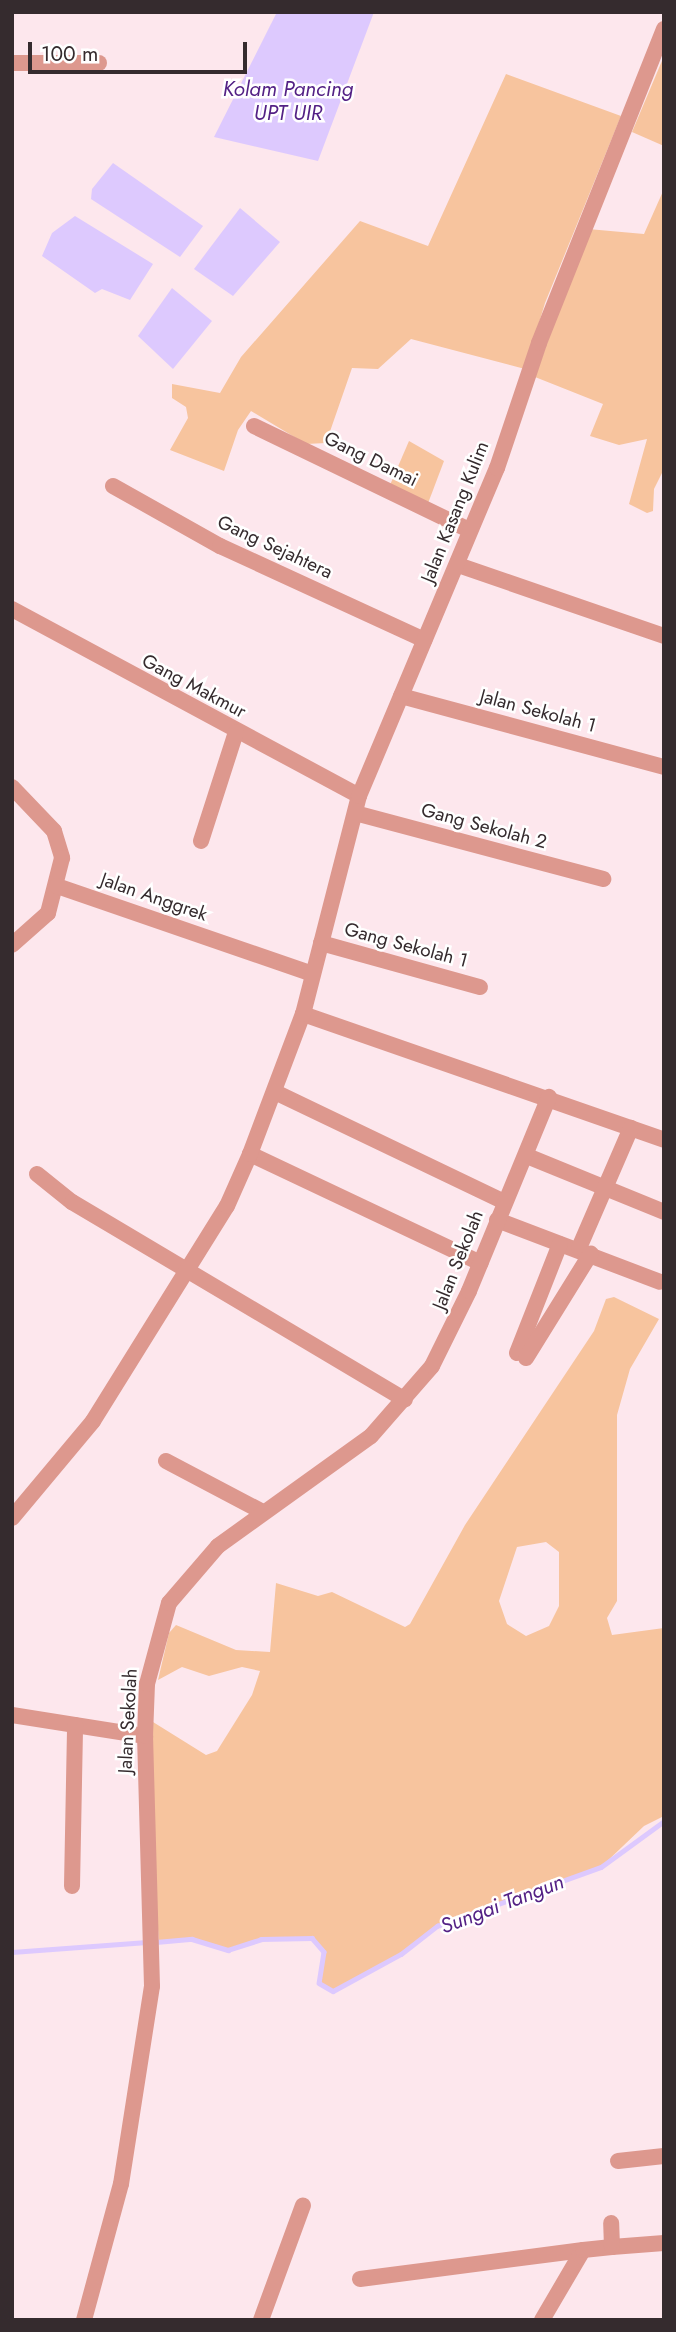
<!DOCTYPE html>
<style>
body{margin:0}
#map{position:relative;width:676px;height:2332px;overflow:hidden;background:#fde7ed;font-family:Jost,sans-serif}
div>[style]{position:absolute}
.green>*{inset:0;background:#f7c49e}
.water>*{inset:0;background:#ddc9fe}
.stream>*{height:4.5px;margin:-2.25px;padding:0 2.25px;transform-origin:2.25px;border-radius:2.25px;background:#ddc9fe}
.minor>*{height:16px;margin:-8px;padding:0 8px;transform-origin:8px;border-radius:8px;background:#dd988e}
span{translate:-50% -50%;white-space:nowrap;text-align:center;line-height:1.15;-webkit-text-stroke:5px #fff;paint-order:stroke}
.street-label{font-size:19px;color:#352b2e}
.water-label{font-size:21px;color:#532185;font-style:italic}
.frame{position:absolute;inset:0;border:14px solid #352b2e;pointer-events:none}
.scale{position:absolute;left:28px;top:42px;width:219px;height:32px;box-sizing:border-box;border:4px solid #352b2e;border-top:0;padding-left:9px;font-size:21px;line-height:24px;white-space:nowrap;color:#352b2e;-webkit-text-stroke:5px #fff;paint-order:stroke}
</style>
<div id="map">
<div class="green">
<div style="clip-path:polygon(664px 56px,664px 146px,632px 132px)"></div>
<div style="clip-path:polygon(506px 74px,621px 116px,545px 303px,525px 369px,411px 339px,378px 369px,352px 368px,326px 443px,306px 444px,251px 411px,238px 430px,224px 471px,170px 450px,188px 418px,186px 407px,172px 398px,172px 384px,220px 393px,241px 357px,360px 221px,428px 246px)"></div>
<div style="clip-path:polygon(664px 189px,664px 469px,654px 489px,653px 511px,647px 513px,629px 504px,647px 439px,619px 445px,590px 436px,603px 404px,535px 377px,588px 229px,644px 234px)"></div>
<div style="clip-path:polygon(409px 441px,444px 461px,427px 506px,390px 485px)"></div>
<div style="clip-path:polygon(evenodd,614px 1297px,659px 1319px,630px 1369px,617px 1415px,617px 1601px,607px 1618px,612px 1635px,664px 1628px,664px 1816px,644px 1826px,601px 1867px,437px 1926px,401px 1954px,333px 1991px,319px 1983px,324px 1952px,312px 1938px,261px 1939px,228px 1950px,192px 1939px,159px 1942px,151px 1837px,153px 1722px,206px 1755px,217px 1751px,252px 1695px,260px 1671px,242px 1667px,209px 1676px,182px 1667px,158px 1680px,169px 1633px,176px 1625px,236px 1650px,270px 1652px,276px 1583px,318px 1596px,332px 1592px,405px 1627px,410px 1624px,465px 1525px,594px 1331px,606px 1299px,614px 1297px,546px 1542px,559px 1552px,559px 1606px,549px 1626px,526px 1636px,507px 1624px,499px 1601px,517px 1547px,546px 1542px)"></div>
</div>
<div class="water">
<div style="clip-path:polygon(277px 12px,374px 12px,318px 161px,214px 137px)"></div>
<div style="clip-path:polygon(113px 163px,203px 226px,180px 257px,91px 199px,92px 189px)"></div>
<div style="clip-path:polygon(240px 208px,280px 242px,233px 296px,194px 269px)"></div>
<div style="clip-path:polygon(75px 216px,153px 264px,130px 300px,102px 289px,95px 293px,42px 256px,52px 233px)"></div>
<div style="clip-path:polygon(172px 288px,212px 321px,173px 369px,138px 336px)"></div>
</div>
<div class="stream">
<div style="left:156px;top:1942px;width:36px;rotate:-5deg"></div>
<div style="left:192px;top:1939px;width:38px;rotate:17deg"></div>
<div style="left:228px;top:1950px;width:35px;rotate:-18deg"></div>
<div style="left:261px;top:1939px;width:51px;rotate:-1.1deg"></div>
<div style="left:312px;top:1938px;width:18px;rotate:49deg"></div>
<div style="left:324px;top:1952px;width:31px;rotate:99deg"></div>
<div style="left:319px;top:1983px;width:16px;rotate:30deg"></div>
<div style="left:333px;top:1991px;width:77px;rotate:-28.6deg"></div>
<div style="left:401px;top:1954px;width:46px;rotate:-37.9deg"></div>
<div style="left:437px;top:1926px;width:174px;rotate:-19.8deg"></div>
<div style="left:601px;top:1867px;width:78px;rotate:-36.1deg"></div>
<div style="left:12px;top:1952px;width:135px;rotate:-4.2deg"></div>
</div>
<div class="minor">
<div style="left:12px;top:63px;width:87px"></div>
<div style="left:254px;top:426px;width:239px;rotate:25.8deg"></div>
<div style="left:113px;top:486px;width:123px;rotate:29.3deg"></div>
<div style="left:220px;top:546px;width:225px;rotate:24.7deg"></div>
<div style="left:458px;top:565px;width:218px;rotate:19deg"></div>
<div style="left:12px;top:609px;width:394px;rotate:28.3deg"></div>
<div style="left:401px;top:696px;width:272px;rotate:15.1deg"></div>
<div style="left:12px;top:787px;width:61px;rotate:46.3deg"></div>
<div style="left:54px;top:831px;width:28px;rotate:73deg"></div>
<div style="left:62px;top:858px;width:57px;rotate:104.3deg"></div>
<div style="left:48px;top:913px;width:48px;rotate:138.4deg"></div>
<div style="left:355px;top:813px;width:257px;rotate:14.9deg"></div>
<div style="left:201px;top:841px;width:114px;rotate:-72.2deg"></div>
<div style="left:57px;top:886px;width:267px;rotate:19deg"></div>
<div style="left:321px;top:943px;width:165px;rotate:15.5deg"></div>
<div style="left:303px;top:1014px;width:382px;rotate:19.2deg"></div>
<div style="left:277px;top:1093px;width:252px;rotate:25.6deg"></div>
<div style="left:250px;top:1154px;width:255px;rotate:25.3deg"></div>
<div style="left:527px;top:1156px;width:148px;rotate:22.2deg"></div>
<div style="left:37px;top:1174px;width:45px;rotate:38.7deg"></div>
<div style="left:72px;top:1202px;width:387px;rotate:30.7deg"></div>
<div style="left:497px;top:1220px;width:174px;rotate:20.8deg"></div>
<div style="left:579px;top:1248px;width:131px;rotate:-66.6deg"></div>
<div style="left:517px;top:1353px;width:117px;rotate:-68.5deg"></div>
<div style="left:526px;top:1358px;width:123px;rotate:-58.2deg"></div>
<div style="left:166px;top:1461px;width:107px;rotate:27.8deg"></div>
<div style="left:12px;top:1518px;width:126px;rotate:-50.1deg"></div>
<div style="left:93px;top:1421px;width:253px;rotate:-58.1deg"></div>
<div style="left:227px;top:1206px;width:57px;rotate:-66.1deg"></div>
<div style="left:250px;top:1154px;width:150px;rotate:-69.3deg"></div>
<div style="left:303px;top:1014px;width:225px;rotate:-75.6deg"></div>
<div style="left:359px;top:796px;width:356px;rotate:-67.2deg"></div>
<div style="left:497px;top:468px;width:132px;rotate:-71.4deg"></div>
<div style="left:539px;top:343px;width:338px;rotate:-68.3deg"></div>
<div style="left:12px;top:1715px;width:135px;rotate:9deg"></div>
<div style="left:72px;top:1886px;width:161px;rotate:-88.9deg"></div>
<div style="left:618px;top:2161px;width:46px;rotate:-6.2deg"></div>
<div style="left:612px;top:2247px;width:52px;rotate:-4.4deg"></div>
<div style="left:360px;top:2279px;width:225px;rotate:-7.4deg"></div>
<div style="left:84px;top:2320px;width:141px;rotate:-74.8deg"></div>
<div style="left:121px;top:2184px;width:200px;rotate:-81.1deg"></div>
<div style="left:152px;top:1986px;width:250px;rotate:-91.6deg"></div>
<div style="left:145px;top:1736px;width:52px;rotate:-87.8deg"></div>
<div style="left:147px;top:1684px;width:84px;rotate:-74.8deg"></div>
<div style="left:169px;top:1603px;width:75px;rotate:-49.3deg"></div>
<div style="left:218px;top:1546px;width:188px;rotate:-35.7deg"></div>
<div style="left:371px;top:1436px;width:93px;rotate:-48.9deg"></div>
<div style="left:432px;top:1366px;width:84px;rotate:-63.7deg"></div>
<div style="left:469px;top:1291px;width:210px;rotate:-67.6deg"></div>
<div style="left:261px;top:2320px;width:122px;rotate:-69.9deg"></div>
<div style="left:542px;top:2320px;width:81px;rotate:-59.6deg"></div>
<div style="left:583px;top:2250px;width:29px;rotate:-6deg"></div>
<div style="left:612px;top:2247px;width:24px;rotate:-92deg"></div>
</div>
<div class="street-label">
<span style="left:371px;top:459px;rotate:26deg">Gang Damai</span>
<span style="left:455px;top:512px;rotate:-68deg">Jalan Kasang Kulim</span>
<span style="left:275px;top:547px;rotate:25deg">Gang Sejahtera</span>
<span style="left:194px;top:686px;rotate:28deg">Gang Makmur</span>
<span style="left:538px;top:711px;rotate:15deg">Jalan Sekolah 1</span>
<span style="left:484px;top:826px;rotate:15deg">Gang Sekolah 2</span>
<span style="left:154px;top:897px;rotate:19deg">Jalan Anggrek</span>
<span style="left:406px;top:945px;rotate:15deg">Gang Sekolah 1</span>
<span style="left:458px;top:1260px;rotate:-68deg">Jalan Sekolah</span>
<span style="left:128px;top:1721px;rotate:-87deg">Jalan Sekolah</span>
</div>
<div class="water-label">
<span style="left:288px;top:101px">Kolam Pancing<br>UPT UIR</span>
<span style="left:502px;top:1904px;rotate:-21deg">Sungai Tangun</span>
</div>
<div class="frame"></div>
<div class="scale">100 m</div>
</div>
